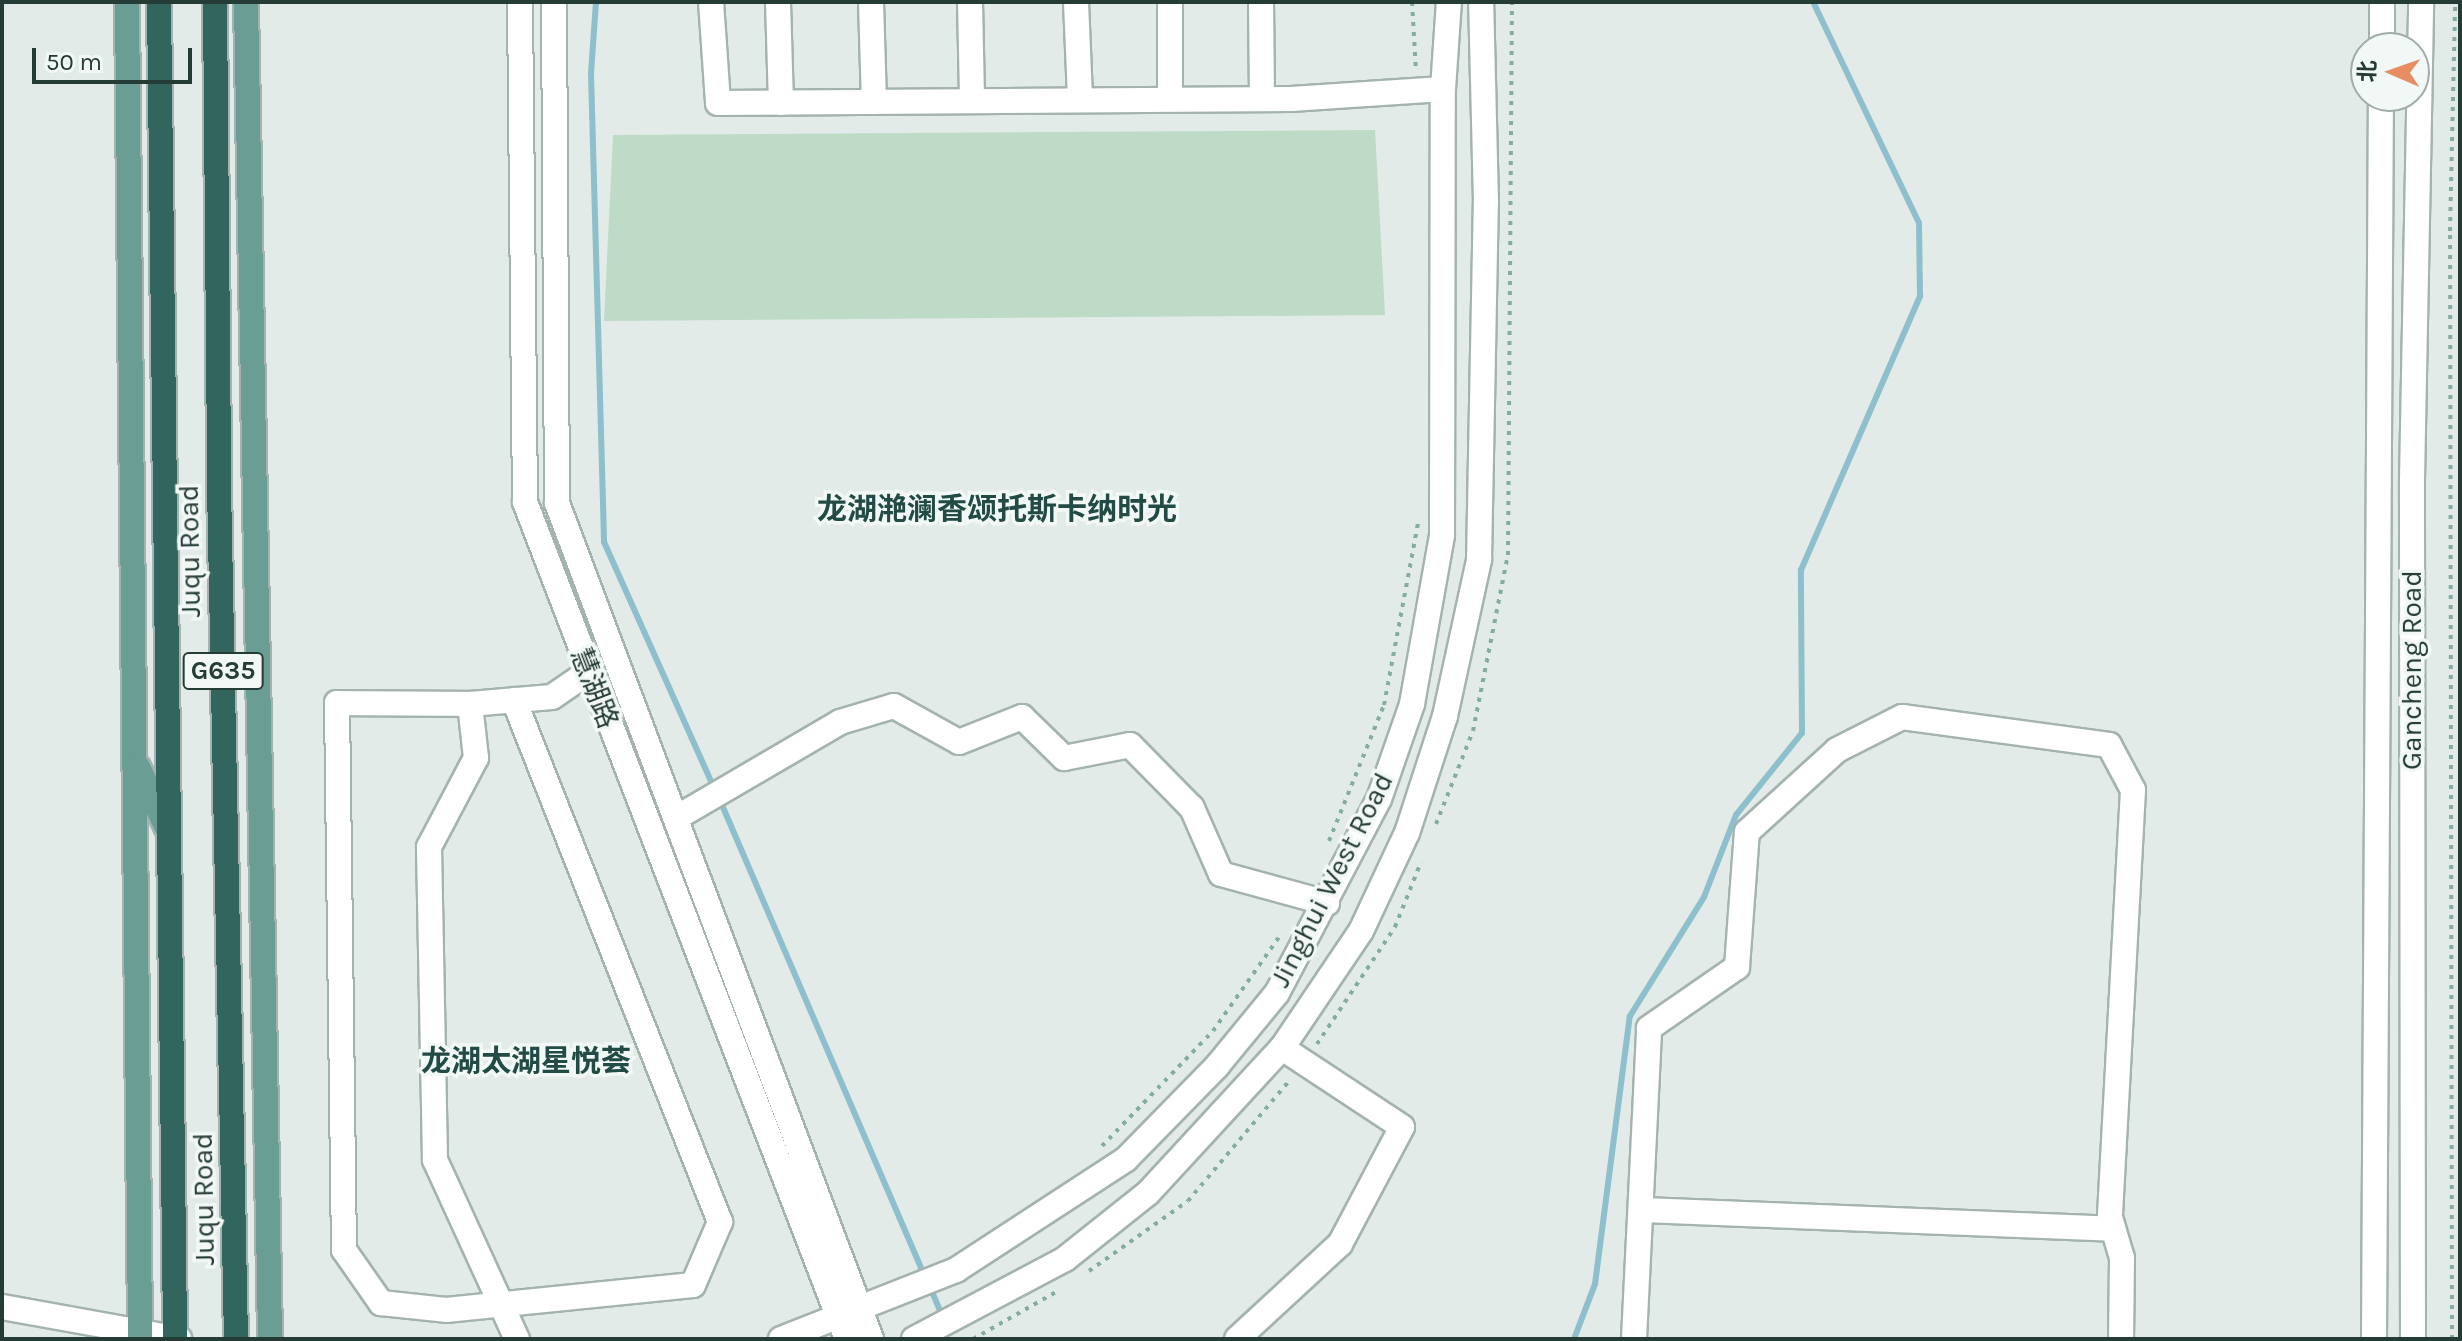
<!DOCTYPE html>
<meta charset="utf-8">
<style>
body{margin:0}
#map{position:relative;width:2462px;height:1341px;overflow:hidden;background:#e2ebe8;font-family:Karla,"Noto Sans SC",sans-serif}
div>[style]{position:absolute}
.green>*{inset:0;background:#bddbc7}
.stream>*{height:6px;margin:-3px;padding:0 3px;transform-origin:3px;border-radius:3px;background:#8ebfcc}
.path>*{height:4px;margin-top:-2px;transform-origin:0;background:repeating-linear-gradient(90deg,#85aca2 0 4px,transparent 0 10px)}
.roads{filter:drop-shadow(2px 0 #a5b3af) drop-shadow(-2px 0 #a5b3af) drop-shadow(0 2px #a5b3af) drop-shadow(0 -2px #a5b3af)}
.minor>*{height:24px;margin:-12px;padding:0 12px;transform-origin:12px;border-radius:12px;background:#fff}
.major>*{height:24px;margin:-12px;padding:0 12px;transform-origin:12px;border-radius:12px;background:#6a9d93}
.highway>*{height:24px;margin:-12px;padding:0 12px;transform-origin:12px;border-radius:12px;background:#32655d}
span{translate:-50% -50%;white-space:nowrap;text-align:center;line-height:1.15;-webkit-text-stroke:7px #f2f8f5;paint-order:stroke}
.shield-label span{padding:2px 6px;background:#f2f8f5;border:2px solid;border-radius:6px;-webkit-text-stroke-width:0}
.shield-label{font-size:26px;color:#243b36;font-weight:700}
.street-label{font-size:28px;color:#243b36}
.neighbourhood-label{font-size:30px;color:#214b44;font-weight:700}
.frame{position:absolute;inset:0;border:4px solid #243b36;pointer-events:none}
.north{position:absolute;left:2350px;top:32px;width:80px;height:80px;box-sizing:border-box;background:#f2f8f5;border:2px solid #a0aca9;border-radius:50%;rotate:272deg;font-size:22px;font-weight:700;line-height:32px;text-align:center;color:#243b36}
.north::after{content:'';display:block;margin:auto;width:28px;height:36px;background:#e78d64;clip-path:polygon(50% 0,100% 100%,50% 72%,0 100%)}
.scale{position:absolute;left:32px;top:48px;width:160px;height:36px;box-sizing:border-box;border:4px solid #243b36;border-top:0;padding-left:10px;font-size:24px;line-height:28px;white-space:nowrap;color:#243b36;-webkit-text-stroke:6px #f2f8f5;paint-order:stroke}
</style>
<div id="map">
<div class="green">
<div style="clip-path:polygon(1375px 130px,1385px 315px,604px 321px,613px 135px)"></div>
</div>
<div class="stream">
<div style="left:596px;top:2px;width:72px;rotate:94deg"></div>
<div style="left:591px;top:74px;width:468px;rotate:88.4deg"></div>
<div style="left:604px;top:542px;width:269px;rotate:65.9deg"></div>
<div style="left:719px;top:798px;width:521px;rotate:66.73deg"></div>
<div style="left:930px;top:1287px;width:33px;rotate:67deg"></div>
<div style="left:1574px;top:1339px;width:59px;rotate:-69.1deg"></div>
<div style="left:1595px;top:1284px;width:270px;rotate:-82.6deg"></div>
<div style="left:1630px;top:1016px;width:140px;rotate:-58.1deg"></div>
<div style="left:1704px;top:897px;width:88px;rotate:-68.7deg"></div>
<div style="left:1736px;top:815px;width:105px;rotate:-51.2deg"></div>
<div style="left:1802px;top:733px;width:163px;rotate:-90.4deg"></div>
<div style="left:1801px;top:570px;width:299px;rotate:-66.5deg"></div>
<div style="left:1920px;top:296px;width:73px;rotate:-90.8deg"></div>
<div style="left:1919px;top:223px;width:245px;rotate:-115.6deg"></div>
</div>
<div class="path">
<div style="left:1412px;top:2px;width:69px;rotate:86.7deg"></div>
<div style="left:1436px;top:824px;width:100px;rotate:-68.3deg"></div>
<div style="left:1473px;top:731px;width:179px;rotate:-78.8deg"></div>
<div style="left:1508px;top:555px;width:553px;rotate:-89.59deg"></div>
<div style="left:1329px;top:841px;width:147px;rotate:-68deg"></div>
<div style="left:1384px;top:705px;width:185px;rotate:-79.4deg"></div>
<div style="left:1317px;top:1044px;width:141px;rotate:-56.3deg"></div>
<div style="left:1395px;top:927px;width:70px;rotate:-68.2deg"></div>
<div style="left:1102px;top:1146px;width:160px;rotate:-46deg"></div>
<div style="left:1213px;top:1031px;width:115px;rotate:-54.9deg"></div>
<div style="left:1089px;top:1271px;width:121px;rotate:-35.3deg"></div>
<div style="left:1188px;top:1201px;width:158px;rotate:-49.9deg"></div>
<div style="left:973px;top:1339px;width:98px;rotate:-29.5deg"></div>
<div style="left:2452px;top:1339px;width:1108px;rotate:-90.1deg"></div>
<div style="left:2450px;top:231px;width:229px;rotate:-88.7deg"></div>
</div>
<div class="roads">
<div class="minor">
<div style="left:520px;top:2px;width:500px;rotate:89.43deg"></div>
<div style="left:525px;top:502px;width:897px;rotate:68.96deg"></div>
<div style="left:554px;top:2px;width:501px;rotate:89.66deg"></div>
<div style="left:557px;top:503px;width:893px;rotate:69.41deg"></div>
<div style="left:711px;top:2px;width:101px;rotate:86deg"></div>
<div style="left:718px;top:103px;width:573px;rotate:-0.4deg"></div>
<div style="left:1291px;top:99px;width:152px;rotate:-3.8deg"></div>
<div style="left:778px;top:2px;width:101px;rotate:88.3deg"></div>
<div style="left:871px;top:2px;width:100px;rotate:88.3deg"></div>
<div style="left:970px;top:2px;width:99px;rotate:88.8deg"></div>
<div style="left:1076px;top:2px;width:97px;rotate:87.6deg"></div>
<div style="left:1261px;top:2px;width:97px;rotate:89.4deg"></div>
<div style="left:2382px;top:48px;width:46px;rotate:-90deg"></div>
<div style="left:1170px;top:99px;width:97px;rotate:-90deg"></div>
<div style="left:470px;top:704px;width:133px;rotate:-179.6deg"></div>
<div style="left:337px;top:703px;width:547px;rotate:89.27deg"></div>
<div style="left:344px;top:1250px;width:65px;rotate:55.1deg"></div>
<div style="left:381px;top:1303px;width:65px;rotate:6.1deg"></div>
<div style="left:446px;top:1310px;width:248px;rotate:-5.8deg"></div>
<div style="left:693px;top:1285px;width:69px;rotate:-66.8deg"></div>
<div style="left:720px;top:1222px;width:561px;rotate:-111.54deg"></div>
<div style="left:676px;top:818px;width:190px;rotate:-30.3deg"></div>
<div style="left:840px;top:722px;width:56px;rotate:-16.5deg"></div>
<div style="left:894px;top:706px;width:74px;rotate:29deg"></div>
<div style="left:959px;top:742px;width:68px;rotate:-21.6deg"></div>
<div style="left:1022px;top:717px;width:59px;rotate:44.3deg"></div>
<div style="left:1064px;top:758px;width:67px;rotate:-11.1deg"></div>
<div style="left:1130px;top:745px;width:88px;rotate:45.5deg"></div>
<div style="left:1192px;top:808px;width:72px;rotate:66.3deg"></div>
<div style="left:1221px;top:874px;width:110px;rotate:15.3deg"></div>
<div style="left:1643px;top:1210px;width:470px;rotate:2.3deg"></div>
<div style="left:2px;top:1307px;width:180px;rotate:10.2deg"></div>
<div style="left:517px;top:1339px;width:197px;rotate:-114.6deg"></div>
<div style="left:435px;top:1160px;width:313px;rotate:-91.1deg"></div>
<div style="left:429px;top:847px;width:101px;rotate:-62.2deg"></div>
<div style="left:476px;top:758px;width:54px;rotate:-96.3deg"></div>
<div style="left:470px;top:704px;width:82px;rotate:-4.9deg"></div>
<div style="left:552px;top:697px;width:42px;rotate:-34.4deg"></div>
<div style="left:781px;top:1339px;width:188px;rotate:-21.5deg"></div>
<div style="left:956px;top:1270px;width:203px;rotate:-33.1deg"></div>
<div style="left:1126px;top:1159px;width:130px;rotate:-45.6deg"></div>
<div style="left:1217px;top:1066px;width:94px;rotate:-50.6deg"></div>
<div style="left:1277px;top:993px;width:219px;rotate:-62.3deg"></div>
<div style="left:1379px;top:799px;width:101px;rotate:-70.8deg"></div>
<div style="left:1412px;top:704px;width:172px;rotate:-79.9deg"></div>
<div style="left:1442px;top:535px;width:446px;rotate:-89.9deg"></div>
<div style="left:1443px;top:89px;width:87px;rotate:-86.1deg"></div>
<div style="left:914px;top:1339px;width:171px;rotate:-27.9deg"></div>
<div style="left:1065px;top:1259px;width:106px;rotate:-38.5deg"></div>
<div style="left:1148px;top:1193px;width:197px;rotate:-47.3deg"></div>
<div style="left:1282px;top:1048px;width:141px;rotate:-56deg"></div>
<div style="left:1361px;top:931px;width:108px;rotate:-64.9deg"></div>
<div style="left:1407px;top:833px;width:123px;rotate:-72deg"></div>
<div style="left:1445px;top:716px;width:160px;rotate:-77.7deg"></div>
<div style="left:1479px;top:560px;width:358px;rotate:-88.9deg"></div>
<div style="left:1486px;top:202px;width:200px;rotate:-91.4deg"></div>
<div style="left:1237px;top:1339px;width:140px;rotate:-42.7deg"></div>
<div style="left:1340px;top:1244px;width:132px;rotate:-62.1deg"></div>
<div style="left:1402px;top:1127px;width:144px;rotate:-146.6deg"></div>
<div style="left:1634px;top:1339px;width:311px;rotate:-87.2deg"></div>
<div style="left:1649px;top:1028px;width:107px;rotate:-34.7deg"></div>
<div style="left:1737px;top:967px;width:135px;rotate:-85.8deg"></div>
<div style="left:1747px;top:832px;width:122px;rotate:-42.3deg"></div>
<div style="left:1837px;top:750px;width:73px;rotate:-26.9deg"></div>
<div style="left:1902px;top:717px;width:209px;rotate:7.7deg"></div>
<div style="left:2109px;top:745px;width:51px;rotate:61.9deg"></div>
<div style="left:2133px;top:790px;width:428px;rotate:93.1deg"></div>
<div style="left:2110px;top:1217px;width:43px;rotate:73.7deg"></div>
<div style="left:2122px;top:1258px;width:81px;rotate:90.7deg"></div>
<div style="left:2374px;top:1339px;width:1243px;rotate:-89.68deg"></div>
<div style="left:2413px;top:1339px;width:859px;rotate:-90.07deg"></div>
<div style="left:2412px;top:480px;width:478px;rotate:-88.9deg"></div>
</div>
<div class="major">
<div style="left:127px;top:2px;width:1337px;rotate:89.44deg"></div>
<div style="left:246px;top:2px;width:1337px;rotate:88.97deg"></div>
<div style="left:138px;top:767px;width:68px;rotate:64.6deg"></div>
</div>
<div class="highway">
<div style="left:159px;top:2px;width:1337px;rotate:89.31deg"></div>
<div style="left:215px;top:2px;width:484px;rotate:89.5deg"></div>
<div style="left:219px;top:486px;width:853px;rotate:88.86deg"></div>
</div>
</div>
<div class="shield-label">
<span style="left:223px;top:671px">G635</span>
</div>
<div class="street-label">
<span style="left:190px;top:551px;rotate:-91deg">Juqu Road</span>
<span style="left:2412px;top:670px;rotate:-90deg">Gancheng Road</span>
<span style="left:594px;top:688px;rotate:69deg">慧湖路</span>
<span style="left:1332px;top:880px;rotate:-63deg">Jinghui West Road</span>
<span style="left:204px;top:1199px;rotate:-91deg">Juqu Road</span>
</div>
<div class="neighbourhood-label">
<span style="left:997px;top:509px">龙湖滟澜香颂托斯卡纳时光</span>
<span style="left:526px;top:1061px">龙湖太湖星悦荟</span>
</div>
<div class="frame"></div>
<div class="north">北</div>
<div class="scale">50 m</div>
</div>
